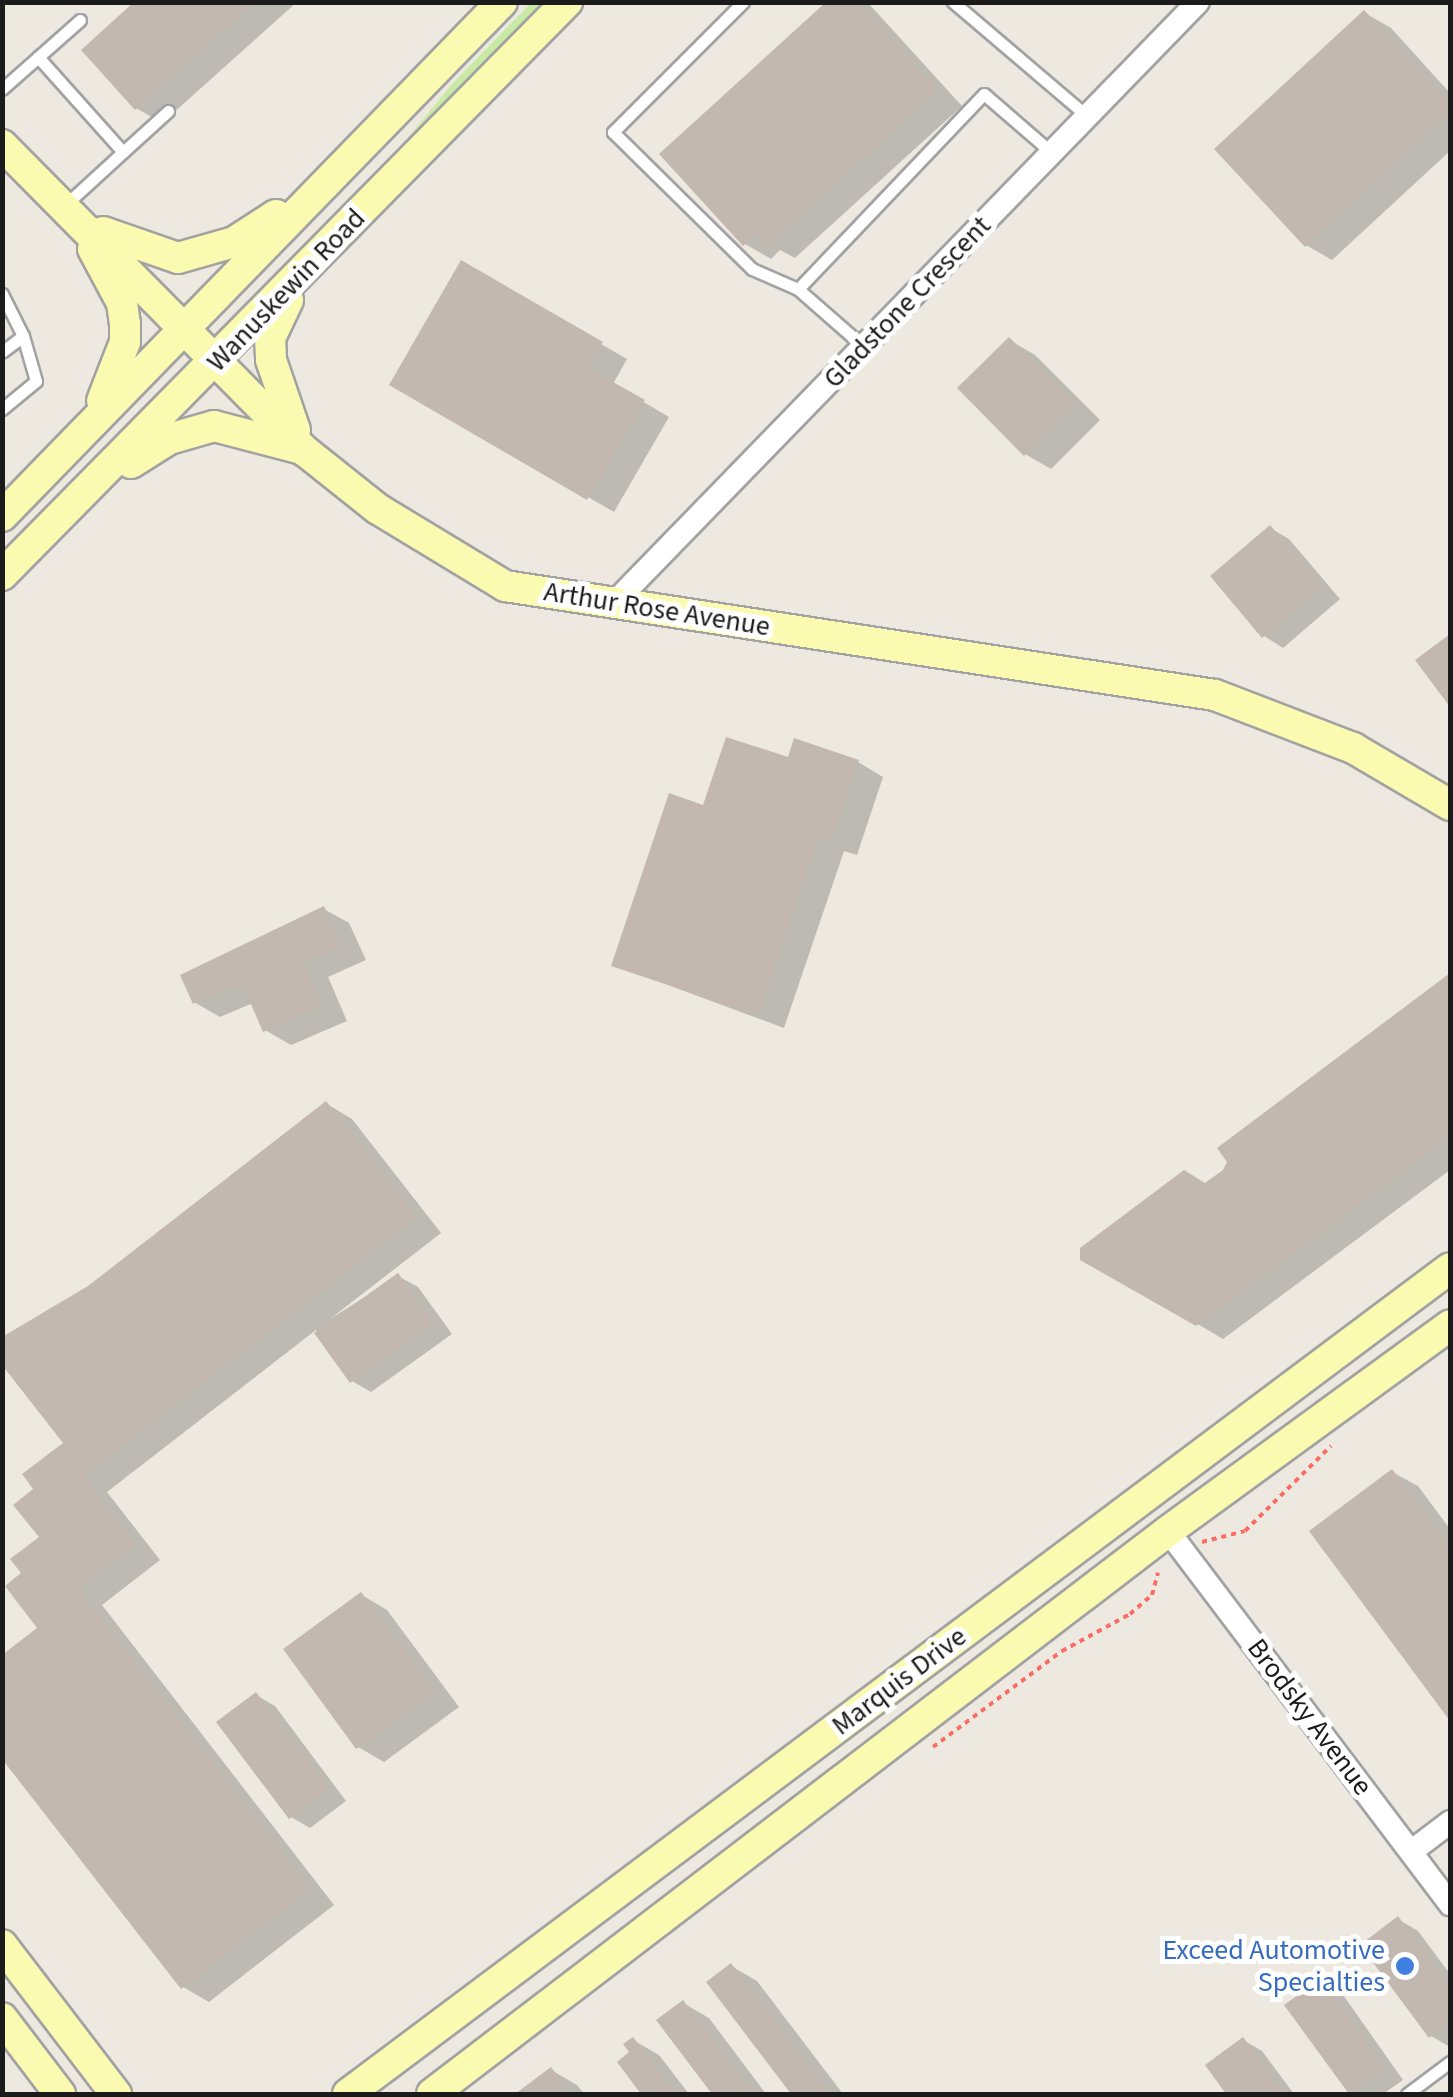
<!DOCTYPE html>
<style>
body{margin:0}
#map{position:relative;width:1453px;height:2097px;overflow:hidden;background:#ede9e0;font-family:"Source Sans 3",sans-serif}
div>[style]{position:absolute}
.grass>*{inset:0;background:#c9eaa4}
.shadow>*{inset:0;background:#0003}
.building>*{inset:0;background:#c2b8b0}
.path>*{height:4px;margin-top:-2px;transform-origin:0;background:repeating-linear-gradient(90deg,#fd6c62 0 5px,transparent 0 10px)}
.roads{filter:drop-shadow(2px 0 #a2a2a2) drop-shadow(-2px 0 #a2a2a2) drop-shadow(0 2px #a2a2a2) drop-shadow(0 -2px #a2a2a2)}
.lane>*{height:11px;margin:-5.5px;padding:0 5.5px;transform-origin:5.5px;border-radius:5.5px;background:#fff}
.street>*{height:22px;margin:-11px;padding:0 11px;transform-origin:11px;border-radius:11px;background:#fff}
.secondary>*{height:30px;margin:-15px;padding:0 15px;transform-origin:15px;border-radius:15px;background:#fafbb1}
.dots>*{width:28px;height:28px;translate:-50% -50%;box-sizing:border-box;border:5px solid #fff;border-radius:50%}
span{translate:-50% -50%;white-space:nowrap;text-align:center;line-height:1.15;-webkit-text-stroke:10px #fff;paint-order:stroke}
.street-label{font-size:28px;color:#1b1b1b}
.shop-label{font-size:28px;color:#366cbe}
.right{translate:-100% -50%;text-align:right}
.frame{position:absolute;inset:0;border:5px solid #1b1b1b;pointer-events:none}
</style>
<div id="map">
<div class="grass">
<div style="clip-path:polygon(532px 2px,544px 3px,407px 139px,451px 85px)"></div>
</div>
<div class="shadow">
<div style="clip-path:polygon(138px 2px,297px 2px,162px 123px,136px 108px)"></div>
<div style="clip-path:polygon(829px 2px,870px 5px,962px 106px,795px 258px,780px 250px,771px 259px,745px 244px)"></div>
<div style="clip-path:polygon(1365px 13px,1391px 28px,1450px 93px,1450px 151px,1332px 260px,1306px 245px)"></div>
<div style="clip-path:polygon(462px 264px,627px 359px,613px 384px,669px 417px,614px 512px,392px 384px)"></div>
<div style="clip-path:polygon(1009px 340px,1035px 355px,1100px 420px,1051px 469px,1025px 454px)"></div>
<div style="clip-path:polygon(1270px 528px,1289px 539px,1340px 599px,1283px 648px,1264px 636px,1213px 576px)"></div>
<div style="clip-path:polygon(790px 760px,858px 762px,883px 777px,857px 855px,844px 851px,784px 1028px,614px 965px,705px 808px)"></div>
<div style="clip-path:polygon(324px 909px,349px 923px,366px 960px,328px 977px,347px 1021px,291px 1045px,265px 1030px,253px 1003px,220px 1017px,194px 1002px)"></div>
<div style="clip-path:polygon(1450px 976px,1450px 1170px,1223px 1339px,1080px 1254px,1206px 1186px,1231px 1163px,1220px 1148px)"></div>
<div style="clip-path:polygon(327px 1104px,352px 1119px,441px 1233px,330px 1319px,398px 1276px,418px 1287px,452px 1334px,371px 1392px,352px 1381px,316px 1330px,107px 1492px,160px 1560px,102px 1605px,334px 1905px,209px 2002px,183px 1987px,41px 1628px,24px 1574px,42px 1538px,37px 1489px,66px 1443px,2px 1340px,89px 1288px)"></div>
<div style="clip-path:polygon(1392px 1472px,1418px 1486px,1450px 1529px,1450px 1716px,1312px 1531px)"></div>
<div style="clip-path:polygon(362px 1595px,387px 1610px,459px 1707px,384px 1762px,358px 1747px)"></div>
<div style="clip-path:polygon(256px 1695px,275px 1706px,346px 1801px,310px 1828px,291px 1817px)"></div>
<div style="clip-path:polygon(1398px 1919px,1418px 1931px,1450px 1974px,1450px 2047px,1431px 2036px)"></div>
<div style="clip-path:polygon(731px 1966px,757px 1981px,843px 2094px,794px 2094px,710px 1982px)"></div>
<div style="clip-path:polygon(1322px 1981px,1341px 1992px,1403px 2080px,1383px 2094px,1349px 2094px)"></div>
<div style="clip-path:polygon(683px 2003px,709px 2018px,766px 2094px,715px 2094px,660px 2020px)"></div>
<div style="clip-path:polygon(633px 2040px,659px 2055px,689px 2094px,644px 2094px,620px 2062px,633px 2053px)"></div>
<div style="clip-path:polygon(1243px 2040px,1262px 2051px,1294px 2094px,1229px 2094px,1208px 2066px)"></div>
<div style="clip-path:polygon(551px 2070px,577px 2085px,584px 2094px,519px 2094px)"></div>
</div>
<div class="building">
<div style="clip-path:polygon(134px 2px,255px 2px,135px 110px,81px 50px)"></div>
<div style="clip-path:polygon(826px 2px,858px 2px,938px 90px,768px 246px,757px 234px,743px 246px,659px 154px)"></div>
<div style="clip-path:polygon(1364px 10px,1450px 103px,1450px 112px,1305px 247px,1214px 149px)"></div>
<div style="clip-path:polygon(461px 260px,603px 342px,588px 368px,645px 400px,587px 500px,389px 385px)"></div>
<div style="clip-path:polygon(1009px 337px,1076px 404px,1024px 456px,957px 388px)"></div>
<div style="clip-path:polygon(1270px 525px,1323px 587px,1262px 638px,1210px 576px)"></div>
<div style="clip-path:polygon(1450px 634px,1450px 707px,1415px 660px)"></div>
<div style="clip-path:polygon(726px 737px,788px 757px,794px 738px,859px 760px,831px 842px,818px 838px,758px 1015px,611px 966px,669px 793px,703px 805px)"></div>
<div style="clip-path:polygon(324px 906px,341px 946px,303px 962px,322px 1006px,263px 1032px,242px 983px,193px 1004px,180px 975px)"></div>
<div style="clip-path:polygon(1450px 973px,1450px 1136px,1196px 1326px,1080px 1260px,1080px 1248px,1184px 1170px,1205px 1183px,1223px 1170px,1227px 1162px,1217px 1148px)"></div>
<div style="clip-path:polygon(326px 1101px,417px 1217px,83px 1476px,135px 1544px,78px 1589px,310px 1889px,181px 1989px,2px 1759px,2px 1655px,37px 1628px,5px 1586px,21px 1573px,10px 1559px,39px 1537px,13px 1505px,33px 1489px,22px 1474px,63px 1443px,2px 1365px,2px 1337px,88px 1286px)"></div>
<div style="clip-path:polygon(398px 1273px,434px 1323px,350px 1383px,314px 1333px)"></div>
<div style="clip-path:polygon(1392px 1469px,1450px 1546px,1450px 1721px,1309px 1531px)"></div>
<div style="clip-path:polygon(361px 1592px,435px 1692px,356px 1749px,283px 1649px)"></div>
<div style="clip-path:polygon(256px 1692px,329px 1789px,289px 1819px,216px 1722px)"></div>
<div style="clip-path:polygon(1398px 1916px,1450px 1986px,1450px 2022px,1429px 2038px,1360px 1945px)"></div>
<div style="clip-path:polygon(731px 1963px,830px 2094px,791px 2094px,706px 1982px)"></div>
<div style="clip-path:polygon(1322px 1978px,1385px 2069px,1349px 2094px,1284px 2005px)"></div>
<div style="clip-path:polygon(683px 2000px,754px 2094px,712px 2094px,656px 2020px)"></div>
<div style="clip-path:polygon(633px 2037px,676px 2094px,641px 2094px,617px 2062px,629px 2052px,623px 2044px)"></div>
<div style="clip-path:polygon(1243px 2037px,1285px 2094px,1226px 2094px,1205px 2065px)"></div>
<div style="clip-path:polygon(551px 2067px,565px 2085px,552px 2094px,515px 2094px)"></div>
</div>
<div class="path">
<div style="left:1202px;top:1542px;width:44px;rotate:-14.3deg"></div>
<div style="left:1245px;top:1531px;width:121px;rotate:-44.7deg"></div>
<div style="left:933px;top:1747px;width:161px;rotate:-36.7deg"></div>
<div style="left:1062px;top:1651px;width:77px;rotate:-28.6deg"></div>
<div style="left:1130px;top:1614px;width:29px;rotate:-41deg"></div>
<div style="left:1152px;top:1595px;width:23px;rotate:-75deg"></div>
</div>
<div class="roads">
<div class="lane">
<div style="left:743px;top:2px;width:184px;rotate:135deg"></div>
<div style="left:613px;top:132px;width:195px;rotate:44.6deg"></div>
<div style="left:752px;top:269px;width:50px;rotate:23.5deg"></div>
<div style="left:953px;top:2px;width:176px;rotate:40.4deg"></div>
<div style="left:38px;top:57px;width:127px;rotate:48.2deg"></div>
<div style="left:123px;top:152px;width:61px;rotate:-42.3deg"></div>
<div style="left:2px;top:89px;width:104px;rotate:-41.5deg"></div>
<div style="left:64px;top:206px;width:80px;rotate:-42.5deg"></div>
<div style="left:2px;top:294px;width:47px;rotate:63.4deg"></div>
<div style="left:23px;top:336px;width:26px;rotate:143deg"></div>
<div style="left:863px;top:346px;width:86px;rotate:-138.8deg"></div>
<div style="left:798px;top:289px;width:269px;rotate:-46.4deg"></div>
<div style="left:984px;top:94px;width:90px;rotate:40.9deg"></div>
<div style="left:2px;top:409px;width:44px;rotate:-39.5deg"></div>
<div style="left:36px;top:381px;width:47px;rotate:-106.1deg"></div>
<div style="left:1407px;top:2094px;width:54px;rotate:-36.7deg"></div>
</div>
<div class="street">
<div style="left:616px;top:601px;width:835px;rotate:-45.82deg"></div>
<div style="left:1168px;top:1531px;width:468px;rotate:52.9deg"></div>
<div style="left:1412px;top:1851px;width:48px;rotate:-37.3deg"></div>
</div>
<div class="secondary">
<div style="left:2px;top:145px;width:431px;rotate:45.3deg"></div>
<div style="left:305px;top:451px;width:93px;rotate:38.5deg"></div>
<div style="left:378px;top:509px;width:149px;rotate:31.2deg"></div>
<div style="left:505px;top:586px;width:718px;rotate:8.73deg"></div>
<div style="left:1215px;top:695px;width:148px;rotate:21deg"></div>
<div style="left:1353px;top:748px;width:113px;rotate:30.4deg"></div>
<div style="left:103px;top:232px;width:79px;rotate:19.1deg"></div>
<div style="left:178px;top:258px;width:58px;rotate:-15.9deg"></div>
<div style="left:234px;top:242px;width:50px;rotate:-32.7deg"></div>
<div style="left:93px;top:249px;width:61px;rotate:61.8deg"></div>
<div style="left:122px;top:303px;width:21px;rotate:82deg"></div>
<div style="left:125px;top:324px;width:18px;rotate:90deg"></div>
<div style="left:125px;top:342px;width:63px;rotate:111.3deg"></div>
<div style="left:288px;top:300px;width:42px;rotate:115.3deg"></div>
<div style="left:270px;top:338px;width:22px;rotate:87deg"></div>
<div style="left:271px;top:360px;width:74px;rotate:71.1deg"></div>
<div style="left:131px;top:463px;width:45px;rotate:-32.3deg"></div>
<div style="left:169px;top:439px;width:47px;rotate:-16.1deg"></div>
<div style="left:214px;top:426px;width:87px;rotate:14.7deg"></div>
<div style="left:2px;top:516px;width:717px;rotate:-45.79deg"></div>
<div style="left:2px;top:575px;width:805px;rotate:-45.4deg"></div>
<div style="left:2px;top:1945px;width:188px;rotate:52.6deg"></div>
<div style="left:2px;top:2018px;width:96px;rotate:52.7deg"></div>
<div style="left:348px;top:2094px;width:1377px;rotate:-36.85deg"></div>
<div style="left:432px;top:2094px;width:927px;rotate:-37.41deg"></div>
<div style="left:1168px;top:1531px;width:349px;rotate:-36.1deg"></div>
</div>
</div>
<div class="dots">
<div style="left:1405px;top:1966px;background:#3f7fe0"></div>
</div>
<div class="street-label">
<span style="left:286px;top:290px;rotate:-46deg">Wanuskewin Road</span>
<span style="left:907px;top:302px;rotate:-46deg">Gladstone Crescent</span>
<span style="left:657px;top:609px;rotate:9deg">Arthur Rose Avenue</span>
<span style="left:899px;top:1681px;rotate:-37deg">Marquis Drive</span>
<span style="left:1310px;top:1717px;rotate:53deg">Brodsky Avenue</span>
</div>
<div class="shop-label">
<span class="right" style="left:1385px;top:1966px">Exceed Automotive<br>Specialties</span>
</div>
<div class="frame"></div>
</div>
